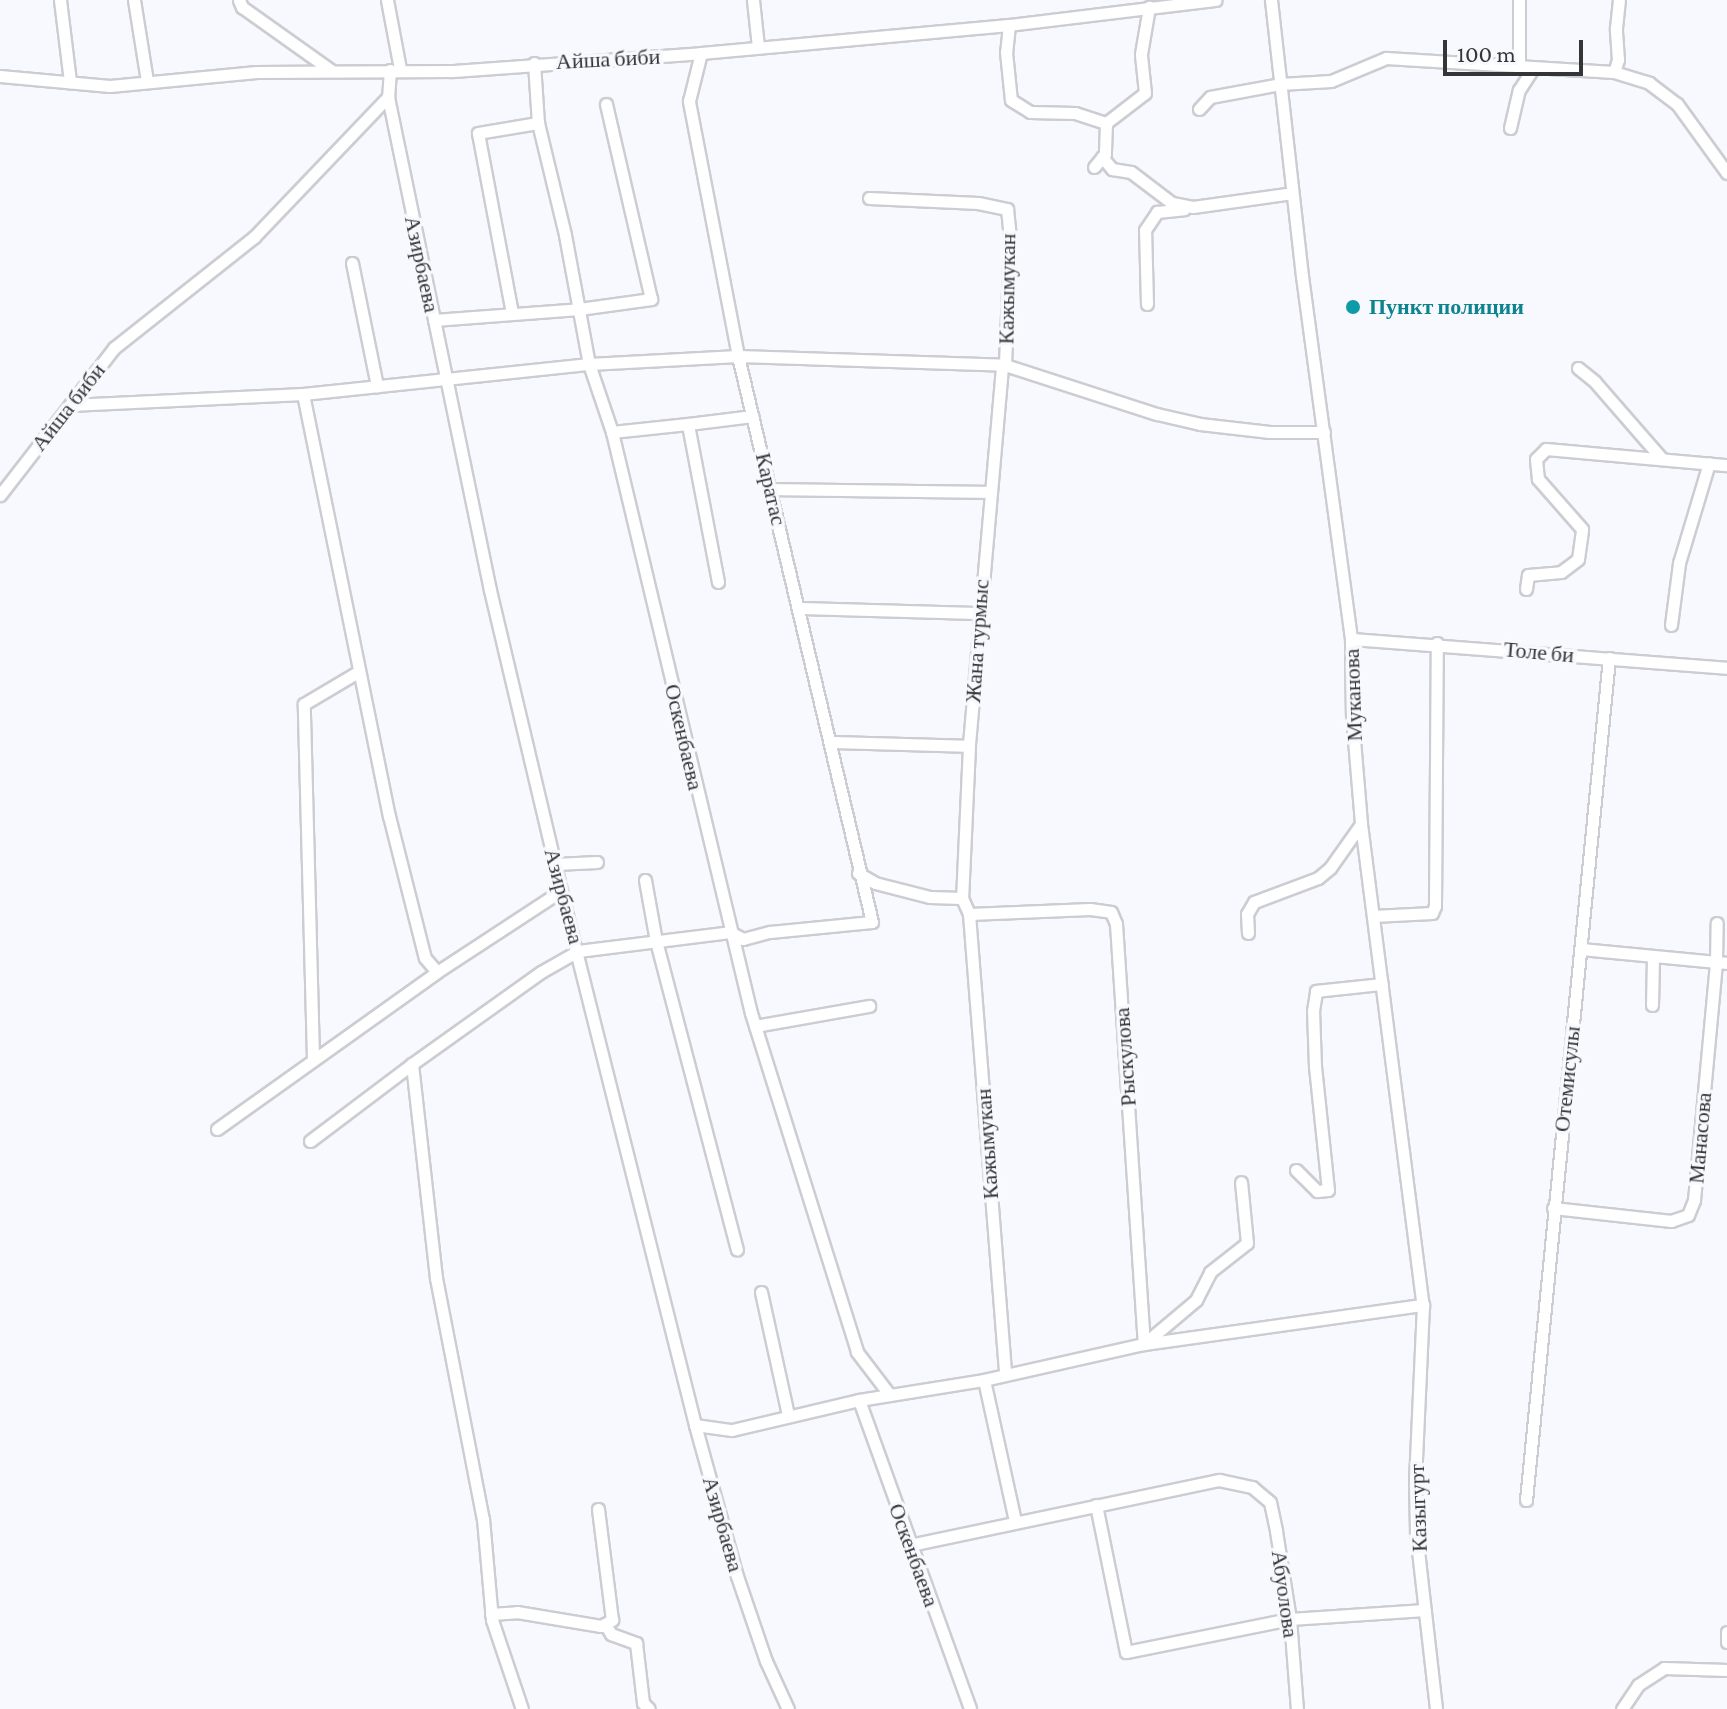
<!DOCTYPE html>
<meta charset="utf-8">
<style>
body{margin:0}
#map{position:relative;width:1727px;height:1709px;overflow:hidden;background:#f8f9fe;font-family:"Crimson Pro",serif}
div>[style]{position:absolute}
.roads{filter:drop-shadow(2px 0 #cccdd2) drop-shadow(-2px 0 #cccdd2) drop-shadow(0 2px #cccdd2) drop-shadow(0 -2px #cccdd2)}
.minor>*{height:11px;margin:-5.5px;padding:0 5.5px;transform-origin:5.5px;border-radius:5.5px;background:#fff}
.dots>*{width:22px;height:22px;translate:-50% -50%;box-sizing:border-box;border:4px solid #f8f9fe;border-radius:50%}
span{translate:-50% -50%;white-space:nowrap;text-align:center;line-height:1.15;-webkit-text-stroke:7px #f8f9fe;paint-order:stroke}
.street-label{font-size:22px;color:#343537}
.culture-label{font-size:22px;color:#0d838f;font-weight:700}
.left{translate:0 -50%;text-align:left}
.scale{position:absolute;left:1443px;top:40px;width:140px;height:36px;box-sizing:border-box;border:4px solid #343537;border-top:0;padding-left:10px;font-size:24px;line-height:28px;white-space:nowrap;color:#343537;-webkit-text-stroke:6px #f8f9fe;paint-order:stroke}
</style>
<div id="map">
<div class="roads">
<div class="minor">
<div style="left:60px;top:0;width:83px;rotate:83deg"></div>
<div style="left:134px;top:0;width:82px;rotate:80.9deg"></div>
<div style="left:239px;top:0;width:8px;rotate:67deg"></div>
<div style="left:242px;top:7px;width:110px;rotate:35.4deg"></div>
<div style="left:387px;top:0;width:70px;rotate:79.3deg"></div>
<div style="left:753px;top:0;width:47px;rotate:83.9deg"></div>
<div style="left:1271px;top:0;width:278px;rotate:83.6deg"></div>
<div style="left:1302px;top:276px;width:366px;rotate:82.3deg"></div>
<div style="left:1351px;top:639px;width:77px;rotate:89.3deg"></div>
<div style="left:1352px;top:716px;width:108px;rotate:85.2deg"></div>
<div style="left:1361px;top:824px;width:485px;rotate:82.7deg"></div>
<div style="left:1423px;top:1305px;width:174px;rotate:92.6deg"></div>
<div style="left:1415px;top:1479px;width:54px;rotate:88.9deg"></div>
<div style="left:1416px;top:1533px;width:177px;rotate:83.5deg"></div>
<div style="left:1519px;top:0;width:65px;rotate:90deg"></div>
<div style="left:1009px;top:25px;width:27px;rotate:96deg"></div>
<div style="left:1006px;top:52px;width:48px;rotate:84.1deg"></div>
<div style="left:1011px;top:100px;width:22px;rotate:32deg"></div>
<div style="left:1030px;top:112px;width:45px;rotate:1.3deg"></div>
<div style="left:1075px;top:113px;width:33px;rotate:18deg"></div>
<div style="left:1106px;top:123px;width:31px;rotate:92deg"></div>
<div style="left:1105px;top:154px;width:17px;rotate:130deg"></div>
<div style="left:534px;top:63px;width:60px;rotate:86.2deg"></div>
<div style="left:538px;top:123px;width:115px;rotate:76.4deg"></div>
<div style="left:565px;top:235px;width:131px;rotate:79.5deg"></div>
<div style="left:589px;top:364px;width:72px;rotate:71.3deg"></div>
<div style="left:612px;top:432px;width:597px;rotate:76.55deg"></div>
<div style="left:751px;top:1013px;width:355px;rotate:72.6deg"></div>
<div style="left:857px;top:1352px;width:53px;rotate:52.7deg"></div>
<div style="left:390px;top:70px;width:27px;rotate:94deg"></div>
<div style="left:388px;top:97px;width:503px;rotate:78.31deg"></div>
<div style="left:490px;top:590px;width:309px;rotate:76.7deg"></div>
<div style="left:561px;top:891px;width:551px;rotate:75.91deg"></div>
<div style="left:695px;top:1425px;width:157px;rotate:74.5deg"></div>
<div style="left:737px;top:1576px;width:90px;rotate:71.2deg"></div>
<div style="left:766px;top:1661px;width:53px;rotate:65.4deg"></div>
<div style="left:1614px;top:72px;width:13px;rotate:-72deg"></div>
<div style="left:1618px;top:60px;width:32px;rotate:-94deg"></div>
<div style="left:1616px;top:28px;width:28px;rotate:-84deg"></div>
<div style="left:0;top:76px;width:110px;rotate:5.2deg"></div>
<div style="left:110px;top:86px;width:147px;rotate:-5.5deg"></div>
<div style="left:256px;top:72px;width:196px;rotate:-0.3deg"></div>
<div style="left:452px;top:71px;width:250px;rotate:-4.1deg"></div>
<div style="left:701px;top:53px;width:309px;rotate:-5.2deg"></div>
<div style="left:1009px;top:25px;width:208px;rotate:-6.9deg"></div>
<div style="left:1199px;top:109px;width:16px;rotate:-47deg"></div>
<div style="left:1210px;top:97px;width:71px;rotate:-10.5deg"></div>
<div style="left:1280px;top:84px;width:51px;rotate:-3.4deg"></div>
<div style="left:1331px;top:81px;width:60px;rotate:-22.7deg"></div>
<div style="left:1386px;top:58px;width:228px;rotate:3.5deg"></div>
<div style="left:1614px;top:72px;width:37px;rotate:17deg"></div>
<div style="left:1649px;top:83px;width:35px;rotate:37deg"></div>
<div style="left:1677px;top:104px;width:85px;rotate:54.1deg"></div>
<div style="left:1106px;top:123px;width:49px;rotate:-37.6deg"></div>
<div style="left:1145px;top:93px;width:39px;rotate:-96deg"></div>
<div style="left:1141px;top:54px;width:48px;rotate:-80.3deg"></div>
<div style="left:1510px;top:128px;width:39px;rotate:-77deg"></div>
<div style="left:1519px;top:90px;width:27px;rotate:-57deg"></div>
<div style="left:1102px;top:157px;width:16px;rotate:50deg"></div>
<div style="left:1112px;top:169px;width:19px;rotate:9deg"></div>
<div style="left:1131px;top:172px;width:51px;rotate:37.1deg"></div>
<div style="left:1172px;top:203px;width:21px;rotate:11deg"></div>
<div style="left:1193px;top:207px;width:100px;rotate:-8deg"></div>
<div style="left:869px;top:198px;width:109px;rotate:2.6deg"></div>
<div style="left:978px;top:203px;width:30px;rotate:12deg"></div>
<div style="left:1007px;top:209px;width:31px;rotate:84deg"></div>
<div style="left:1010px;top:240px;width:125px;rotate:92.3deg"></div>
<div style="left:352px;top:263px;width:126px;rotate:78.5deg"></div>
<div style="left:1147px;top:304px;width:74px;rotate:-91.5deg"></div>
<div style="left:1145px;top:230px;width:22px;rotate:-56deg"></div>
<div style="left:1157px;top:212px;width:27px;rotate:-6deg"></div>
<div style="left:512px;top:313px;width:183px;rotate:-100.7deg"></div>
<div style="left:478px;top:133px;width:61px;rotate:-9.5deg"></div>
<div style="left:434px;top:320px;width:145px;rotate:-4.3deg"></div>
<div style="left:579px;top:309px;width:73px;rotate:-7.9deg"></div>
<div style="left:651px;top:299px;width:200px;rotate:-103deg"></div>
<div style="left:1002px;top:367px;width:380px;rotate:95deg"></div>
<div style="left:969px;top:746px;width:152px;rotate:92.6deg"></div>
<div style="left:962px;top:898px;width:17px;rotate:66deg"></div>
<div style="left:969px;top:914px;width:460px;rotate:85.5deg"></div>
<div style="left:1578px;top:368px;width:22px;rotate:39deg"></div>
<div style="left:1595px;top:382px;width:101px;rotate:49deg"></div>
<div style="left:303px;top:394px;width:431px;rotate:78.5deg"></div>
<div style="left:389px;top:816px;width:146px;rotate:75.8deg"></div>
<div style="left:425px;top:958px;width:18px;rotate:49deg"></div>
<div style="left:70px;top:405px;width:233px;rotate:-2.7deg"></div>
<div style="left:303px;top:394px;width:288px;rotate:-6deg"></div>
<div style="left:589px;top:364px;width:149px;rotate:-3.1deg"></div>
<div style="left:738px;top:356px;width:267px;rotate:1.9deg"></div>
<div style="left:1005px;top:365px;width:160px;rotate:17.9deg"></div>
<div style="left:1157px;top:414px;width:44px;rotate:13.1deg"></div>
<div style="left:1200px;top:424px;width:70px;rotate:6.5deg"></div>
<div style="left:1270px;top:432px;width:54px"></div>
<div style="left:612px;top:432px;width:76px;rotate:-6deg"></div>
<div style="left:771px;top:489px;width:218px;rotate:0.8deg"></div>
<div style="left:0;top:495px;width:186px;rotate:-52.2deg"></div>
<div style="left:114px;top:348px;width:179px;rotate:-38.4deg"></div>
<div style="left:254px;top:237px;width:194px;rotate:-46.3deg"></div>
<div style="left:718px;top:582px;width:161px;rotate:-100.8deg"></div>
<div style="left:688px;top:424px;width:65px;rotate:-7deg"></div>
<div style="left:1526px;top:589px;width:14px;rotate:-82deg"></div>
<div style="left:1528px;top:575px;width:33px;rotate:-5deg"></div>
<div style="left:1561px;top:572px;width:21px;rotate:-37deg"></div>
<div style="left:1578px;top:559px;width:30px;rotate:-82deg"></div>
<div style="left:1582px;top:529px;width:67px;rotate:-131.3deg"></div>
<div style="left:1538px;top:479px;width:20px;rotate:-96deg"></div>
<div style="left:1536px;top:459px;width:14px;rotate:-45deg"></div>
<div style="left:1546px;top:449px;width:182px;rotate:5.1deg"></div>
<div style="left:798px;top:608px;width:181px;rotate:1.6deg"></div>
<div style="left:1671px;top:625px;width:63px;rotate:-82.6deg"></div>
<div style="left:1679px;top:563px;width:104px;rotate:-73.3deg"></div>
<div style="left:1351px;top:639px;width:377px;rotate:4.4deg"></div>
<div style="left:830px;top:742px;width:139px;rotate:1.6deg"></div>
<div style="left:555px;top:864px;width:42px;rotate:-2.7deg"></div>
<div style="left:858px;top:873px;width:20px;rotate:30deg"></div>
<div style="left:875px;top:883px;width:57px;rotate:14.3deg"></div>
<div style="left:930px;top:897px;width:32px;rotate:2deg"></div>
<div style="left:645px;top:880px;width:62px;rotate:79.8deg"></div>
<div style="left:656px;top:941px;width:319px;rotate:75.3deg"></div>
<div style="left:969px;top:914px;width:121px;rotate:-2.4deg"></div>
<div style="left:1090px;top:909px;width:21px;rotate:8deg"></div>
<div style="left:1111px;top:912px;width:13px;rotate:67deg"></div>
<div style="left:1116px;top:924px;width:421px;rotate:86.2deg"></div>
<div style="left:1373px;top:916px;width:59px;rotate:-2.9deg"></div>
<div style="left:1432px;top:913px;width:8px;rotate:-67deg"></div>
<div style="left:1435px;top:906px;width:263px;rotate:-89.6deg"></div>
<div style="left:1248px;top:933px;width:19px;rotate:-93deg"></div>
<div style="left:1247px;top:914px;width:14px;rotate:-60deg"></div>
<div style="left:1254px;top:902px;width:68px;rotate:-20.6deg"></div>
<div style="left:1318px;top:878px;width:16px;rotate:-40deg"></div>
<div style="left:1330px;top:868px;width:54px;rotate:-54.8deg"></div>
<div style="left:1581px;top:949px;width:147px;rotate:5.5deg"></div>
<div style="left:1652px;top:1005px;width:49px;rotate:-88.8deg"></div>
<div style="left:755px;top:1026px;width:116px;rotate:-10deg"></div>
<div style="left:313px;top:1058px;width:354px;rotate:-91.5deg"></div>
<div style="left:304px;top:704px;width:63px;rotate:-30.7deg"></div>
<div style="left:412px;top:1064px;width:215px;rotate:83.6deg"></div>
<div style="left:436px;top:1278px;width:246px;rotate:79deg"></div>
<div style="left:483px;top:1519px;width:101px;rotate:84.9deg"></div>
<div style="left:492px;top:1620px;width:94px;rotate:71.4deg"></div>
<div style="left:217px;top:1129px;width:270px;rotate:-35.5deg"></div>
<div style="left:437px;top:972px;width:148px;rotate:-33.2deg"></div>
<div style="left:310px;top:1141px;width:128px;rotate:-37deg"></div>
<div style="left:412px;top:1064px;width:158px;rotate:-35.5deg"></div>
<div style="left:541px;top:972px;width:43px;rotate:-29.6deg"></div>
<div style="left:578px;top:951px;width:153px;rotate:-7.1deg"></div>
<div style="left:730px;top:932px;width:15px;rotate:28deg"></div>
<div style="left:743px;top:939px;width:28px;rotate:-15deg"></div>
<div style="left:770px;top:932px;width:102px;rotate:-5.6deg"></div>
<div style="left:872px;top:922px;width:582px;rotate:-103.32deg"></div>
<div style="left:738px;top:356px;width:260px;rotate:-100.9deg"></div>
<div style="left:689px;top:101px;width:49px;rotate:-76deg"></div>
<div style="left:1296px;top:1170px;width:30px;rotate:45deg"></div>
<div style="left:1317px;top:1191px;width:11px;rotate:-5deg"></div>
<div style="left:1328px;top:1190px;width:124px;rotate:-96deg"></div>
<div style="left:1315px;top:1067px;width:56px;rotate:-92deg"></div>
<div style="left:1313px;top:1011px;width:20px;rotate:-81deg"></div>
<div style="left:1316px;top:991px;width:66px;rotate:-6.1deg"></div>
<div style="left:1553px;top:1208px;width:119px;rotate:6.3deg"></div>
<div style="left:1671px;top:1221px;width:18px;rotate:-19deg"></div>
<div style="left:1688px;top:1215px;width:16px;rotate:-68deg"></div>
<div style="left:1694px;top:1200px;width:239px;rotate:-84.7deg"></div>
<div style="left:1716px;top:962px;width:39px;rotate:-89deg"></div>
<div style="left:761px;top:1292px;width:126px;rotate:77.6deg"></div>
<div style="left:1145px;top:1343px;width:67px;rotate:-40.1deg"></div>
<div style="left:1196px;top:1300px;width:31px;rotate:-63deg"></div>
<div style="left:1210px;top:1272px;width:47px;rotate:-38.1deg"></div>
<div style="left:1247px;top:1243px;width:61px;rotate:-95.6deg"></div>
<div style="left:984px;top:1380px;width:144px;rotate:77.6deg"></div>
<div style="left:859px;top:1400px;width:328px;rotate:70.2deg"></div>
<div style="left:695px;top:1425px;width:37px;rotate:8deg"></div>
<div style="left:732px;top:1430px;width:130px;rotate:-13.3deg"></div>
<div style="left:859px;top:1400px;width:127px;rotate:-9.1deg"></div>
<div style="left:984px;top:1380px;width:164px;rotate:-12.7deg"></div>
<div style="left:1144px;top:1344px;width:282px;rotate:-8deg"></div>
<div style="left:1526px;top:1500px;width:846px;rotate:-84.37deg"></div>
<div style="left:1096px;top:1505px;width:150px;rotate:78.5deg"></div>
<div style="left:1126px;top:1652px;width:167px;rotate:-11.4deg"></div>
<div style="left:1290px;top:1619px;width:135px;rotate:-3.8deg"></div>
<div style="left:910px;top:1545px;width:316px;rotate:-11.9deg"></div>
<div style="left:1219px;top:1480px;width:34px;rotate:12deg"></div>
<div style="left:1252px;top:1487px;width:23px;rotate:40deg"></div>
<div style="left:1270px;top:1502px;width:30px;rotate:78deg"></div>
<div style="left:1276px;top:1531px;width:89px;rotate:81deg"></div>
<div style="left:1290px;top:1619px;width:90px;rotate:85.6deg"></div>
<div style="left:491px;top:1614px;width:26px;rotate:-4deg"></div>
<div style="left:517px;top:1612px;width:85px;rotate:9.5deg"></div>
<div style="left:601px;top:1626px;width:13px;rotate:-29deg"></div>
<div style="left:612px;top:1620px;width:112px;rotate:-97.2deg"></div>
<div style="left:605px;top:1624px;width:12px;rotate:59deg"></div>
<div style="left:611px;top:1634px;width:27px;rotate:20deg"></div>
<div style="left:636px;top:1643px;width:60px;rotate:83.3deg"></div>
<div style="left:643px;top:1703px;width:8px;rotate:45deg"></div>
<div style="left:1727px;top:1632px;width:10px;rotate:90deg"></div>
<div style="left:1622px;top:1709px;width:29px;rotate:-56deg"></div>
<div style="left:1638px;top:1685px;width:31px;rotate:-33deg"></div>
<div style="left:1664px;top:1668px;width:63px;rotate:1.8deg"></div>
</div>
</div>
<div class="dots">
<div style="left:1353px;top:307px;background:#0f9aa8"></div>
</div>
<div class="street-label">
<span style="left:608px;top:59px;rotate:-3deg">Айша биби</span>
<span style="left:422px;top:264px;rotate:78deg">Азирбаева</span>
<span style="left:1007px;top:289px;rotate:-89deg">Кажымукан</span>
<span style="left:68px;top:407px;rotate:-52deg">Айша биби</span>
<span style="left:771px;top:489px;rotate:77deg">Каратас</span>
<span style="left:977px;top:641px;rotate:-86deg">Жана турмыс</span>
<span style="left:1539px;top:652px;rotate:5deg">Толе би</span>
<span style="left:1353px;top:695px;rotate:-92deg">Муканова</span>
<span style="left:684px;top:737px;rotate:77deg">Оскенбаева</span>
<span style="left:564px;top:896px;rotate:75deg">Азирбаева</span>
<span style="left:1125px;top:1057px;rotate:-94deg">Рыскулова</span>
<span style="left:1567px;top:1079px;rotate:-84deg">Отемисулы</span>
<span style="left:1700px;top:1138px;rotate:-85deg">Манасова</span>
<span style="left:987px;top:1144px;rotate:-94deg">Кажымукан</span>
<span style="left:1418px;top:1508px;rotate:-92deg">Казыгурт</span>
<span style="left:723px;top:1524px;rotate:74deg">Азирбаева</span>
<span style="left:914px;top:1555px;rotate:70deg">Оскенбаева</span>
<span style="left:1285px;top:1594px;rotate:82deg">Абуолова</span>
</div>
<div class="culture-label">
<span class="left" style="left:1369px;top:307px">Пункт полиции</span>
</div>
<div class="scale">100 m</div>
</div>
